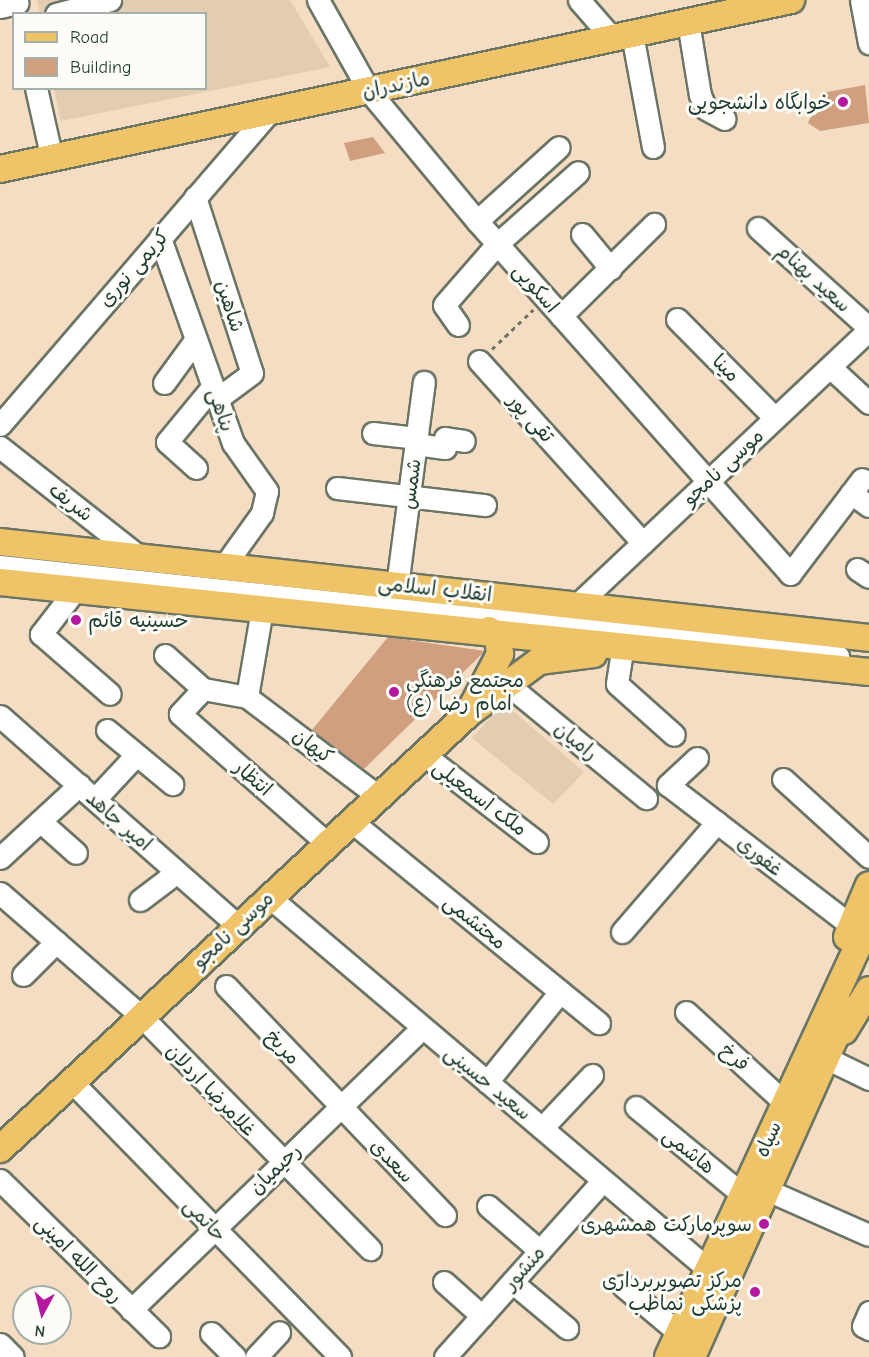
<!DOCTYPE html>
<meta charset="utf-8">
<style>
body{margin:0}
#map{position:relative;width:869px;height:1357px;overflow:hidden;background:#f4ddc2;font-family:"Comic Neue","Playpen Sans Arabic",sans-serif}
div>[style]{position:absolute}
.built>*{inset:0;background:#e2cdb3}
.building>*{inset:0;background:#cf9f80}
.path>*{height:3px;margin-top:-1.5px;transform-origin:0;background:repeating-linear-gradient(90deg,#6a7566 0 4.5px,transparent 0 9px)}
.roads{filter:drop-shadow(2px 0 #6a7566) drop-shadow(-2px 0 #6a7566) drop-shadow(0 2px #6a7566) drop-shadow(0 -2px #6a7566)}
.minor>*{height:21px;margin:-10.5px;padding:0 10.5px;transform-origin:10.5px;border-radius:10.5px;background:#fff}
.major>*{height:26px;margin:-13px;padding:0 13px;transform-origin:13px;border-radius:13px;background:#efc469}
.dots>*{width:16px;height:16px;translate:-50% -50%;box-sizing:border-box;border:3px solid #fdfcf7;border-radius:50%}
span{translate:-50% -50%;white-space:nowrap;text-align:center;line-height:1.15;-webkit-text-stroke:6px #fdfcf7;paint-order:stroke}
.street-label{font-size:20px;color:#1f3d34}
.poi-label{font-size:20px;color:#1f3d34}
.right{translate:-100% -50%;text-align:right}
.left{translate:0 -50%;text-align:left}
.legend{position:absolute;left:12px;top:12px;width:195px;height:78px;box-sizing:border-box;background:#fdfcf7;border:2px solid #a4b0a9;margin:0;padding:8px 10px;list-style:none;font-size:18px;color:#1f3d34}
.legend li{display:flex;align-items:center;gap:12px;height:30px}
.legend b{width:30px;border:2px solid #a4b0a9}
.north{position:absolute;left:12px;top:1285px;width:60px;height:60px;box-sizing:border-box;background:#fdfcf7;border:2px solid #a4b0a9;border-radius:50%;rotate:187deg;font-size:16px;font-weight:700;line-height:24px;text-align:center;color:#1f3d34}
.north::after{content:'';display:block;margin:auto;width:21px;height:27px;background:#b5179e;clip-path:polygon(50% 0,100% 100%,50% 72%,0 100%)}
</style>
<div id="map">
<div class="built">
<div style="clip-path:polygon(37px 0,290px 0,330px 67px,61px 121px,54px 89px,206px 88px,206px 14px,40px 13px)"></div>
<div style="clip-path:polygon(504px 703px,584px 772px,553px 804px,472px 738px)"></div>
</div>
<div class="building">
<div style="clip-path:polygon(865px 85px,869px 123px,820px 131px,808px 123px,822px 93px)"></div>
<div style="clip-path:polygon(373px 137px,385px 153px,350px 161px,344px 143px)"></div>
<div style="clip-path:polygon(388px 637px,485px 651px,364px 769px,312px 730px)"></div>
</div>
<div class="path">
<div style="left:492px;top:349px;width:57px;rotate:-43.6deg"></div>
</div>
<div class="roads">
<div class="minor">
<div style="left:318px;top:0;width:104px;rotate:60.7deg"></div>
<div style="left:369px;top:91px;width:169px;rotate:50.3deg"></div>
<div style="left:477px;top:221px;width:472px;rotate:48.4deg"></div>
<div style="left:790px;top:574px;width:119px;rotate:-52.8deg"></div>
<div style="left:579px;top:0;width:50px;rotate:49deg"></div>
<div style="left:861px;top:0;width:44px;rotate:79.5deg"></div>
<div style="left:0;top:7px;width:18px;rotate:-13deg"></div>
<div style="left:56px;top:14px;width:56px;rotate:-14.5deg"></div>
<div style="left:688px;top:22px;width:74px;rotate:80.7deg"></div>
<div style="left:700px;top:95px;width:15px;rotate:67deg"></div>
<div style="left:706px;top:109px;width:21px;rotate:28deg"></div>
<div style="left:632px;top:34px;width:115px;rotate:79.5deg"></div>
<div style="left:36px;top:88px;width:73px;rotate:77.3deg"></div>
<div style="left:195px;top:197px;width:185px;rotate:72.1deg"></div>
<div style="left:252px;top:373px;width:44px;rotate:143.4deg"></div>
<div style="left:477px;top:221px;width:110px;rotate:-42.1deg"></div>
<div style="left:758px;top:228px;width:149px;rotate:42deg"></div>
<div style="left:582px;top:234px;width:45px;rotate:50.4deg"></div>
<div style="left:160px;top:238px;width:218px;rotate:70.4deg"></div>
<div style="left:233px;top:443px;width:59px;rotate:54.7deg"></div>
<div style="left:267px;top:491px;width:23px;rotate:103deg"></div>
<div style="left:262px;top:513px;width:65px;rotate:125.6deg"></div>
<div style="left:561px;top:316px;width:131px;rotate:-44.7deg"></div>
<div style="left:677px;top:319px;width:139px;rotate:45.3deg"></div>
<div style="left:458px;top:325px;width:24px;rotate:-125deg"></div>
<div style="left:444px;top:305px;width:81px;rotate:-49deg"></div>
<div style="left:497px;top:244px;width:108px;rotate:-41.6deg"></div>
<div style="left:479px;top:361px;width:245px;rotate:48deg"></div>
<div style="left:830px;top:367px;width:53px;rotate:42.7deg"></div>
<div style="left:164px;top:383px;width:54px;rotate:-54deg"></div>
<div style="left:0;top:425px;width:413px;rotate:-49.3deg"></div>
<div style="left:373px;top:433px;width:43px;rotate:6.6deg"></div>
<div style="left:416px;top:444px;width:29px;rotate:8deg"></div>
<div style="left:445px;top:448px;width:10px;rotate:-90deg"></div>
<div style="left:445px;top:438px;width:19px;rotate:9deg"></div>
<div style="left:0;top:447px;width:179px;rotate:38.2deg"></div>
<div style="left:196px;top:468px;width:39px;rotate:-138deg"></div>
<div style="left:167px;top:442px;width:72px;rotate:-50.6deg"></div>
<div style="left:337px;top:488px;width:149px;rotate:6.6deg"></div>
<div style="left:851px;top:493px;width:22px;rotate:36deg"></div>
<div style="left:0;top:566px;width:843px;rotate:6.13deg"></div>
<div style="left:857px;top:569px;width:14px;rotate:34deg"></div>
<div style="left:397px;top:586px;width:206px;rotate:-82.5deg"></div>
<div style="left:75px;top:590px;width:56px;rotate:127.7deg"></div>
<div style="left:41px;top:634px;width:91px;rotate:41deg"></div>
<div style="left:578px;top:604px;width:400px;rotate:-43.3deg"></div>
<div style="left:262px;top:609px;width:89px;rotate:99.7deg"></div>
<div style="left:247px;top:697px;width:164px;rotate:37.1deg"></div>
<div style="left:623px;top:645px;width:39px;rotate:99deg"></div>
<div style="left:617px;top:684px;width:76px;rotate:41.8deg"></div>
<div style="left:165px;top:655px;width:51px;rotate:41.8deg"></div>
<div style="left:507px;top:684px;width:180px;rotate:39.4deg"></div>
<div style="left:247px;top:697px;width:45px;rotate:-169.7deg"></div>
<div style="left:203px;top:689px;width:34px;rotate:133deg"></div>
<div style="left:180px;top:714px;width:196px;rotate:41.3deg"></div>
<div style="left:0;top:716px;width:316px;rotate:41.4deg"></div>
<div style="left:107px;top:730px;width:85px;rotate:39.7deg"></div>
<div style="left:423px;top:754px;width:144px;rotate:37.7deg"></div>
<div style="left:697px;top:758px;width:40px;rotate:137deg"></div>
<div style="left:668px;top:785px;width:232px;rotate:37.5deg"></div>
<div style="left:783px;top:779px;width:116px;rotate:42.2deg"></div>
<div style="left:95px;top:799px;width:60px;rotate:-47deg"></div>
<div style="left:40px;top:821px;width:48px;rotate:41.6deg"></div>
<div style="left:351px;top:821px;width:320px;rotate:39.2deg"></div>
<div style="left:0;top:858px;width:108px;rotate:-42.7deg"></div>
<div style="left:0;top:893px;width:187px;rotate:41.1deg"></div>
<div style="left:141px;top:1016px;width:327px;rotate:45.5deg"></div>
<div style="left:268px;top:896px;width:577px;rotate:40.29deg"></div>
<div style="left:140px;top:900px;width:46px;rotate:-37.1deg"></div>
<div style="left:622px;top:932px;width:145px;rotate:-49.2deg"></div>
<div style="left:23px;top:975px;width:47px;rotate:-45deg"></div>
<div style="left:226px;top:986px;width:317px;rotate:46.3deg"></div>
<div style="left:686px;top:1012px;width:133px;rotate:42.6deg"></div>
<div style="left:826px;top:1058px;width:48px;rotate:26deg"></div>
<div style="left:72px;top:1082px;width:384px;rotate:45.7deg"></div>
<div style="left:487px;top:1082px;width:116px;rotate:-51deg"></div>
<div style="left:636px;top:1107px;width:137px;rotate:39.4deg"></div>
<div style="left:542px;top:1128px;width:73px;rotate:-46.7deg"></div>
<div style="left:0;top:1180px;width:223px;rotate:44.5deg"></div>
<div style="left:767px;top:1190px;width:111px;rotate:23.8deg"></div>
<div style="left:488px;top:1206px;width:69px;rotate:40.9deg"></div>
<div style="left:444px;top:1282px;width:51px;rotate:41.8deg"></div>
<div style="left:512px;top:1282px;width:72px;rotate:39.9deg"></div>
<div style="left:623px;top:1286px;width:73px;rotate:40deg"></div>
<div style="left:131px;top:1310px;width:404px;rotate:-44.1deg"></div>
<div style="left:869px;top:1312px;width:15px;rotate:113deg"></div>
<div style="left:863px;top:1326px;width:7px;rotate:27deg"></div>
<div style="left:211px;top:1333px;width:34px;rotate:45deg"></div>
<div style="left:0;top:1344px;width:18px;rotate:45deg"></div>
<div style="left:256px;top:1357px;width:34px;rotate:-47deg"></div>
<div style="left:445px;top:1357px;width:237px;rotate:-48.2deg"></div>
</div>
<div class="major">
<div style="left:0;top:169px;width:809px;rotate:-12.06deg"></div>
<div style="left:0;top:542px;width:874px;rotate:6.3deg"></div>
<div style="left:0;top:582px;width:874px;rotate:5.91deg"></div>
<div style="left:473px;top:705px;width:58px;rotate:-62.1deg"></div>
<div style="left:500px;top:654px;width:16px;rotate:-97deg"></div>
<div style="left:498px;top:638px;width:12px;rotate:-138deg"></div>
<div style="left:847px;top:937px;width:56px;rotate:-67.1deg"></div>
<div style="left:844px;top:1031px;width:48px;rotate:-58.6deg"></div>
<div style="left:0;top:1149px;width:640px;rotate:-42.91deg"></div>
<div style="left:469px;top:713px;width:87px;rotate:-36.6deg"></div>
<div style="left:539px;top:661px;width:55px;rotate:-7.3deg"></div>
<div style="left:668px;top:1357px;width:479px;rotate:-65.2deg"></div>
<div style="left:692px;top:1357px;width:380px;rotate:-65.9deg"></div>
</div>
</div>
<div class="dots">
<div style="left:843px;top:102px;background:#b5179e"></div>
<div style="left:76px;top:620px;background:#b5179e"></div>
<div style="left:394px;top:692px;background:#b5179e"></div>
<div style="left:764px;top:1224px;background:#b5179e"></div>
<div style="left:755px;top:1292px;background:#b5179e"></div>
</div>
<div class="street-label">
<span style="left:396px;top:85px;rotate:-12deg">مازندران</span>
<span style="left:134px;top:268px;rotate:-49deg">کریمی نوری</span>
<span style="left:814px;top:278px;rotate:42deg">سعید بهنام</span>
<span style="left:536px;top:288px;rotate:49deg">اسکویی</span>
<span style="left:230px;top:306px;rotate:72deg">شاهین</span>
<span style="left:726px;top:368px;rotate:45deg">مینا</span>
<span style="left:221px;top:410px;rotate:71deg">پناهی</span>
<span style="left:531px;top:418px;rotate:48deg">تقی پور</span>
<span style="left:723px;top:467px;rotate:-43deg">موسی نامجو</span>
<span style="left:411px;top:484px;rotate:-83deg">شمس</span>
<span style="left:71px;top:502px;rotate:38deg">شریف</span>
<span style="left:435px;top:589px;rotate:6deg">انقلاب اسلامی</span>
<span style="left:576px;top:741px;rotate:39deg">رامیان</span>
<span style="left:313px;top:746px;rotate:37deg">کیهان</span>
<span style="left:253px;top:778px;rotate:41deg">انتظار</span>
<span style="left:480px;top:798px;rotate:37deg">ملک اسمعیلی</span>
<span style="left:119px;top:821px;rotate:41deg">امیر جاهد</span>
<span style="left:760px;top:856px;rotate:38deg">غفوری</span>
<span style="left:475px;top:922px;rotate:39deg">محتشمی</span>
<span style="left:233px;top:930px;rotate:-43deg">موسی نامجو</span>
<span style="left:283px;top:1047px;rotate:47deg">مریخ</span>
<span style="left:735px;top:1057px;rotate:42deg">فرخ</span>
<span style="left:488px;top:1083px;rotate:39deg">سعید حسینی</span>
<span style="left:211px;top:1090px;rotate:46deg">غلامرضا اردلان</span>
<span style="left:768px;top:1139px;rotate:-66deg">سپاه</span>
<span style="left:689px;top:1151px;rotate:39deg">هاشمی</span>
<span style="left:392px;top:1161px;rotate:46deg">سعدی</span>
<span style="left:275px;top:1169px;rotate:-44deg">رحیمیان</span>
<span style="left:205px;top:1220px;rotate:46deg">حاتمی</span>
<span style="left:79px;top:1259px;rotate:45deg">روح الله امینی</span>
<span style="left:524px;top:1268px;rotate:-48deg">منشور</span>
</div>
<div class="poi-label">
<span class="right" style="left:831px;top:102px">خوابگاه دانشجویی</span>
<span class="left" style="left:88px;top:620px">حسینیه قائم</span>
<span class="left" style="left:406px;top:692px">مجتمع فرهنگی<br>امام رضا (ع)</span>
<span class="right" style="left:752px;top:1224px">سوپرمارکت همشهری</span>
<span class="right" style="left:742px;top:1292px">مرکز تصویربرداری<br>پزشکی نماطب</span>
</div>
<ul class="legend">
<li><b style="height:8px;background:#efc469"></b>Road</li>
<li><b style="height:16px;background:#cf9f80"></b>Building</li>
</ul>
<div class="north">N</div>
</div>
